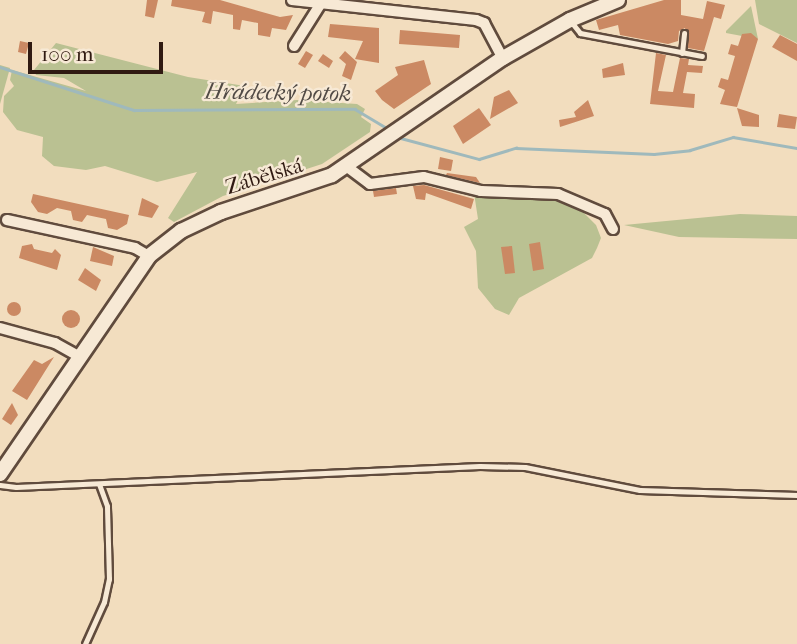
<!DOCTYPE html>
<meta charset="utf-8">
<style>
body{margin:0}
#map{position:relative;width:797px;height:644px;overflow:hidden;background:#f2ddbe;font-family:"IM FELL French Canon",serif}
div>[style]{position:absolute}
.green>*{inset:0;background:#bac192}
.stream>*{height:2.5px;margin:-1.25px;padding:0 1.25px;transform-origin:1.25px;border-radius:1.25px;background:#9fb9bc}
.building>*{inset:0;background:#cb8963}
.round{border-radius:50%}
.roads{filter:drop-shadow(2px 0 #604b3d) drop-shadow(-2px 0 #604b3d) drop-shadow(0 2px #604b3d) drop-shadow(0 -2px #604b3d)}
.lane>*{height:5px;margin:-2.5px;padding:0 2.5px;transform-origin:2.5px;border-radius:2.5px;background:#f7e9d5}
.street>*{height:10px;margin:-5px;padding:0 5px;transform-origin:5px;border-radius:5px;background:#f7e9d5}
.secondary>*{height:14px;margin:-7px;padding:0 7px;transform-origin:7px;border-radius:7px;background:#f7e9d5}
span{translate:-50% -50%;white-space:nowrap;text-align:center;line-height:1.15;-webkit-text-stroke:5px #f7e9d5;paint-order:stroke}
.street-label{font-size:21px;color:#301a12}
.water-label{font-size:23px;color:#514a45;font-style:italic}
.scale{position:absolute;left:28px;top:42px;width:135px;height:32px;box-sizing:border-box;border:4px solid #301a12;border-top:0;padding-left:9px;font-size:21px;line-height:24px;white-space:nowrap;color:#301a12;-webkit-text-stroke:5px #f7e9d5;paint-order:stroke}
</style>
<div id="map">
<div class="green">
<div style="clip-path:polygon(755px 0,797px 0,797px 43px,759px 24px)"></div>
<div style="clip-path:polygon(751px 6px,758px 39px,726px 33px,726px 31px)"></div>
<div style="clip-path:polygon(56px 43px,188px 77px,245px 86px,236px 104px,297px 100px,357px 104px,365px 109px,361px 117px,371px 124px,370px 132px,322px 164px,223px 196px,174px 222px,168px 218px,197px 172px,157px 182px,105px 166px,86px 170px,54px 166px,42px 156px,43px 137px,17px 130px,3px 112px,4px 96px,14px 86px,10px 80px,12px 70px,86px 91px,64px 78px,36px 75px,34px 70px)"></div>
<div style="clip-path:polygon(0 65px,10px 68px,0 104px)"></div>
<div style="clip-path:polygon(474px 193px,559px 198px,582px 211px,596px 225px,601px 238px,597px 248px,592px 258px,519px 298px,509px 315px,495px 309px,478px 288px,476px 251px,464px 227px,478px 219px)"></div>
<div style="clip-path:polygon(740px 214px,797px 216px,797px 239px,679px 237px,624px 225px)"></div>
</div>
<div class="stream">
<div style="left:0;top:67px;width:141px;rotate:17.8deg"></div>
<div style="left:134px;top:110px;width:221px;rotate:-0.3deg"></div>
<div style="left:355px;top:109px;width:41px;rotate:31deg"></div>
<div style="left:397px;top:137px;width:85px;rotate:15deg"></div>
<div style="left:479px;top:159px;width:39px;rotate:-17deg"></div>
<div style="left:516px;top:148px;width:138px;rotate:2.5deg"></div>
<div style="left:654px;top:154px;width:36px;rotate:-6deg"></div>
<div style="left:690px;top:150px;width:45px;rotate:-16.8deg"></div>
<div style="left:733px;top:137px;width:65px;rotate:9.8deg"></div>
</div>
<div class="building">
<div style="clip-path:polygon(147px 0,158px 0,154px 18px,145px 16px)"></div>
<div style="clip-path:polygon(172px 0,220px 0,280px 17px,293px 15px,286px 30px,272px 28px,270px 37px,258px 35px,258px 23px,242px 20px,240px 30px,233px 29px,233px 15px,213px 11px,211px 24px,202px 22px,205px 12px,171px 6px)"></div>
<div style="clip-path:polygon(664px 0,681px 0,681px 15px,703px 19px,707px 1px,725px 5px,721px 19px,714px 17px,704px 51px,688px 48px,685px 28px,679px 31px,678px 41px,668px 44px,620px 35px,618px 25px,599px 30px,596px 20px)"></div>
<div style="clip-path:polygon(330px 24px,379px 28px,379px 63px,355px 59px,363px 41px,328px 37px)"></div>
<div style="clip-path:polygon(400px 30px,460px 35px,459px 48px,399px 44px)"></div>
<div style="clip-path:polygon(751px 33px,758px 39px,737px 107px,720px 104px,725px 90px,718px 87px,721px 78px,728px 80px,735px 56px,728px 54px,731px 44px,738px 46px,742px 34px)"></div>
<div style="clip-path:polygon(780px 35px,797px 44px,797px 61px,772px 47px)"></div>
<div style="clip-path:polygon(20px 41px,29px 43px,26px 54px,18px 52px)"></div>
<div style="clip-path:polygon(306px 51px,313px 55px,305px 68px,298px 64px)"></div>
<div style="clip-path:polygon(345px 51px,357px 62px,351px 80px,342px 76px,346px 64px,339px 58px)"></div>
<div style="clip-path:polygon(656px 53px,666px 55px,658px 91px,673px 92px,680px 58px,689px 59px,688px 65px,703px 66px,702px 73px,687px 72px,683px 93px,695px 94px,694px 108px,650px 104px)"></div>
<div style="clip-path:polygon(323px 54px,333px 61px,329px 68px,318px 61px)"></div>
<div style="clip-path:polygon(424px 60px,431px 84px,394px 109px,382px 100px,375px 91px,398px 75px,395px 67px)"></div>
<div style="clip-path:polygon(623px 63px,625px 75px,603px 78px,602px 69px)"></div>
<div style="clip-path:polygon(509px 90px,518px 103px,490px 119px,494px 97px)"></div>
<div style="clip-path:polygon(588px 100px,594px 116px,560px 127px,559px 120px,576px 117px,574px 112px)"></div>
<div style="clip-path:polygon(479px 108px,491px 125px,463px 144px,453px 126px)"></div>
<div style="clip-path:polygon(737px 108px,759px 115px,759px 127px,742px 126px)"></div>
<div style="clip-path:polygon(779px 114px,797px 117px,795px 129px,777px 127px)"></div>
<div style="clip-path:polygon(440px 157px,453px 160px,451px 171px,438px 169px)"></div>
<div style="clip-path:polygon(447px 173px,476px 177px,480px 183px,446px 175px)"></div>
<div style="clip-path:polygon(424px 185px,474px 199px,471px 209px,426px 193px,425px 200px,416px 199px,413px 186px)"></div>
<div style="clip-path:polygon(396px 188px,397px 194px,374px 197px,373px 191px)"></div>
<div style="clip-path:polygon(33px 194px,129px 215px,127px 224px,117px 230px,108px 228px,106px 219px,87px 215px,82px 222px,73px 220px,71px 211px,57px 208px,47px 214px,38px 212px,31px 202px)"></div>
<div style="clip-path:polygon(142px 198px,159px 206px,152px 218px,138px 215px)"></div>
<div style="clip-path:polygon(540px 242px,544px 269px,533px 271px,529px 244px)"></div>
<div style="clip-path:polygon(32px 244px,34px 249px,52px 253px,55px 249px,61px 255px,57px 270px,19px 258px,22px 246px)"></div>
<div style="clip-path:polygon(512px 246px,515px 273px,505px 274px,501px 247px)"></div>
<div style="clip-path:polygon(93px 247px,114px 256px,112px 266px,90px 261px)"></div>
<div style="clip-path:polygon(85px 268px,101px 280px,96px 291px,78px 280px)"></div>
<div class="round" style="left:7px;top:302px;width:14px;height:14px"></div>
<div class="round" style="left:62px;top:310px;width:18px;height:18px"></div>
<div style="clip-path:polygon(54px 357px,27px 400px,12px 391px,34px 360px,42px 364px)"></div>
<div style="clip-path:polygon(12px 403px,18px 415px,11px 425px,2px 419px)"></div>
</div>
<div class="roads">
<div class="lane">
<div style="left:572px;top:23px;width:13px;rotate:51deg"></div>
<div style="left:580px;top:33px;width:124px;rotate:10.7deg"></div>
<div style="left:682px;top:53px;width:20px;rotate:-84deg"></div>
<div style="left:0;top:485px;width:16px;rotate:7deg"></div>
<div style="left:16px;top:487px;width:464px;rotate:-2.6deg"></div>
<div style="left:480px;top:466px;width:45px;rotate:1.3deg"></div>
<div style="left:525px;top:467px;width:117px;rotate:11.3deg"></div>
<div style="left:640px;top:490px;width:157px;rotate:1.8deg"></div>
<div style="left:85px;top:644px;width:46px;rotate:-65.7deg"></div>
<div style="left:104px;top:602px;width:24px;rotate:-78deg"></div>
<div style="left:109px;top:579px;width:73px;rotate:-91.6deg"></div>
<div style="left:107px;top:506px;width:23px;rotate:-110deg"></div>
</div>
<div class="street">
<div style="left:292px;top:0;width:185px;rotate:6.2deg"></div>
<div style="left:476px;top:20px;width:9px;rotate:21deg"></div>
<div style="left:484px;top:23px;width:40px;rotate:62deg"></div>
<div style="left:294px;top:46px;width:54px;rotate:-57.8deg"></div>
<div style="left:346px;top:166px;width:30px;rotate:37deg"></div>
<div style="left:370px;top:184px;width:54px;rotate:-7.4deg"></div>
<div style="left:424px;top:177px;width:59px;rotate:13.8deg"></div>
<div style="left:481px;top:191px;width:77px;rotate:2.2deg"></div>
<div style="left:558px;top:194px;width:51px;rotate:23.1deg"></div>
<div style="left:605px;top:214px;width:17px;rotate:62deg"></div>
<div style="left:7px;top:220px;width:131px;rotate:12.3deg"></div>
<div style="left:135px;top:248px;width:16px;rotate:30deg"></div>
<div style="left:0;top:328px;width:57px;rotate:15.3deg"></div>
<div style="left:55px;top:343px;width:29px;rotate:29deg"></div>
</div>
<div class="secondary">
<div style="left:0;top:474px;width:264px;rotate:-55.6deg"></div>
<div style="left:149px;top:256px;width:41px;rotate:-38deg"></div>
<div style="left:181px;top:231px;width:44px;rotate:-25.4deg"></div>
<div style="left:221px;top:212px;width:117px;rotate:-18.4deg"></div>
<div style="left:332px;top:175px;width:207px;rotate:-34.4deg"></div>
<div style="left:503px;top:58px;width:77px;rotate:-29.6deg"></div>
<div style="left:570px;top:20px;width:52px;rotate:-22.6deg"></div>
</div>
</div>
<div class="street-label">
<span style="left:264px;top:176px;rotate:-17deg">Zábělská</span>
</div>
<div class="water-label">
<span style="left:278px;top:93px;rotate:1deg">Hrádecký potok</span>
</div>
<div class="scale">100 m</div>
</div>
